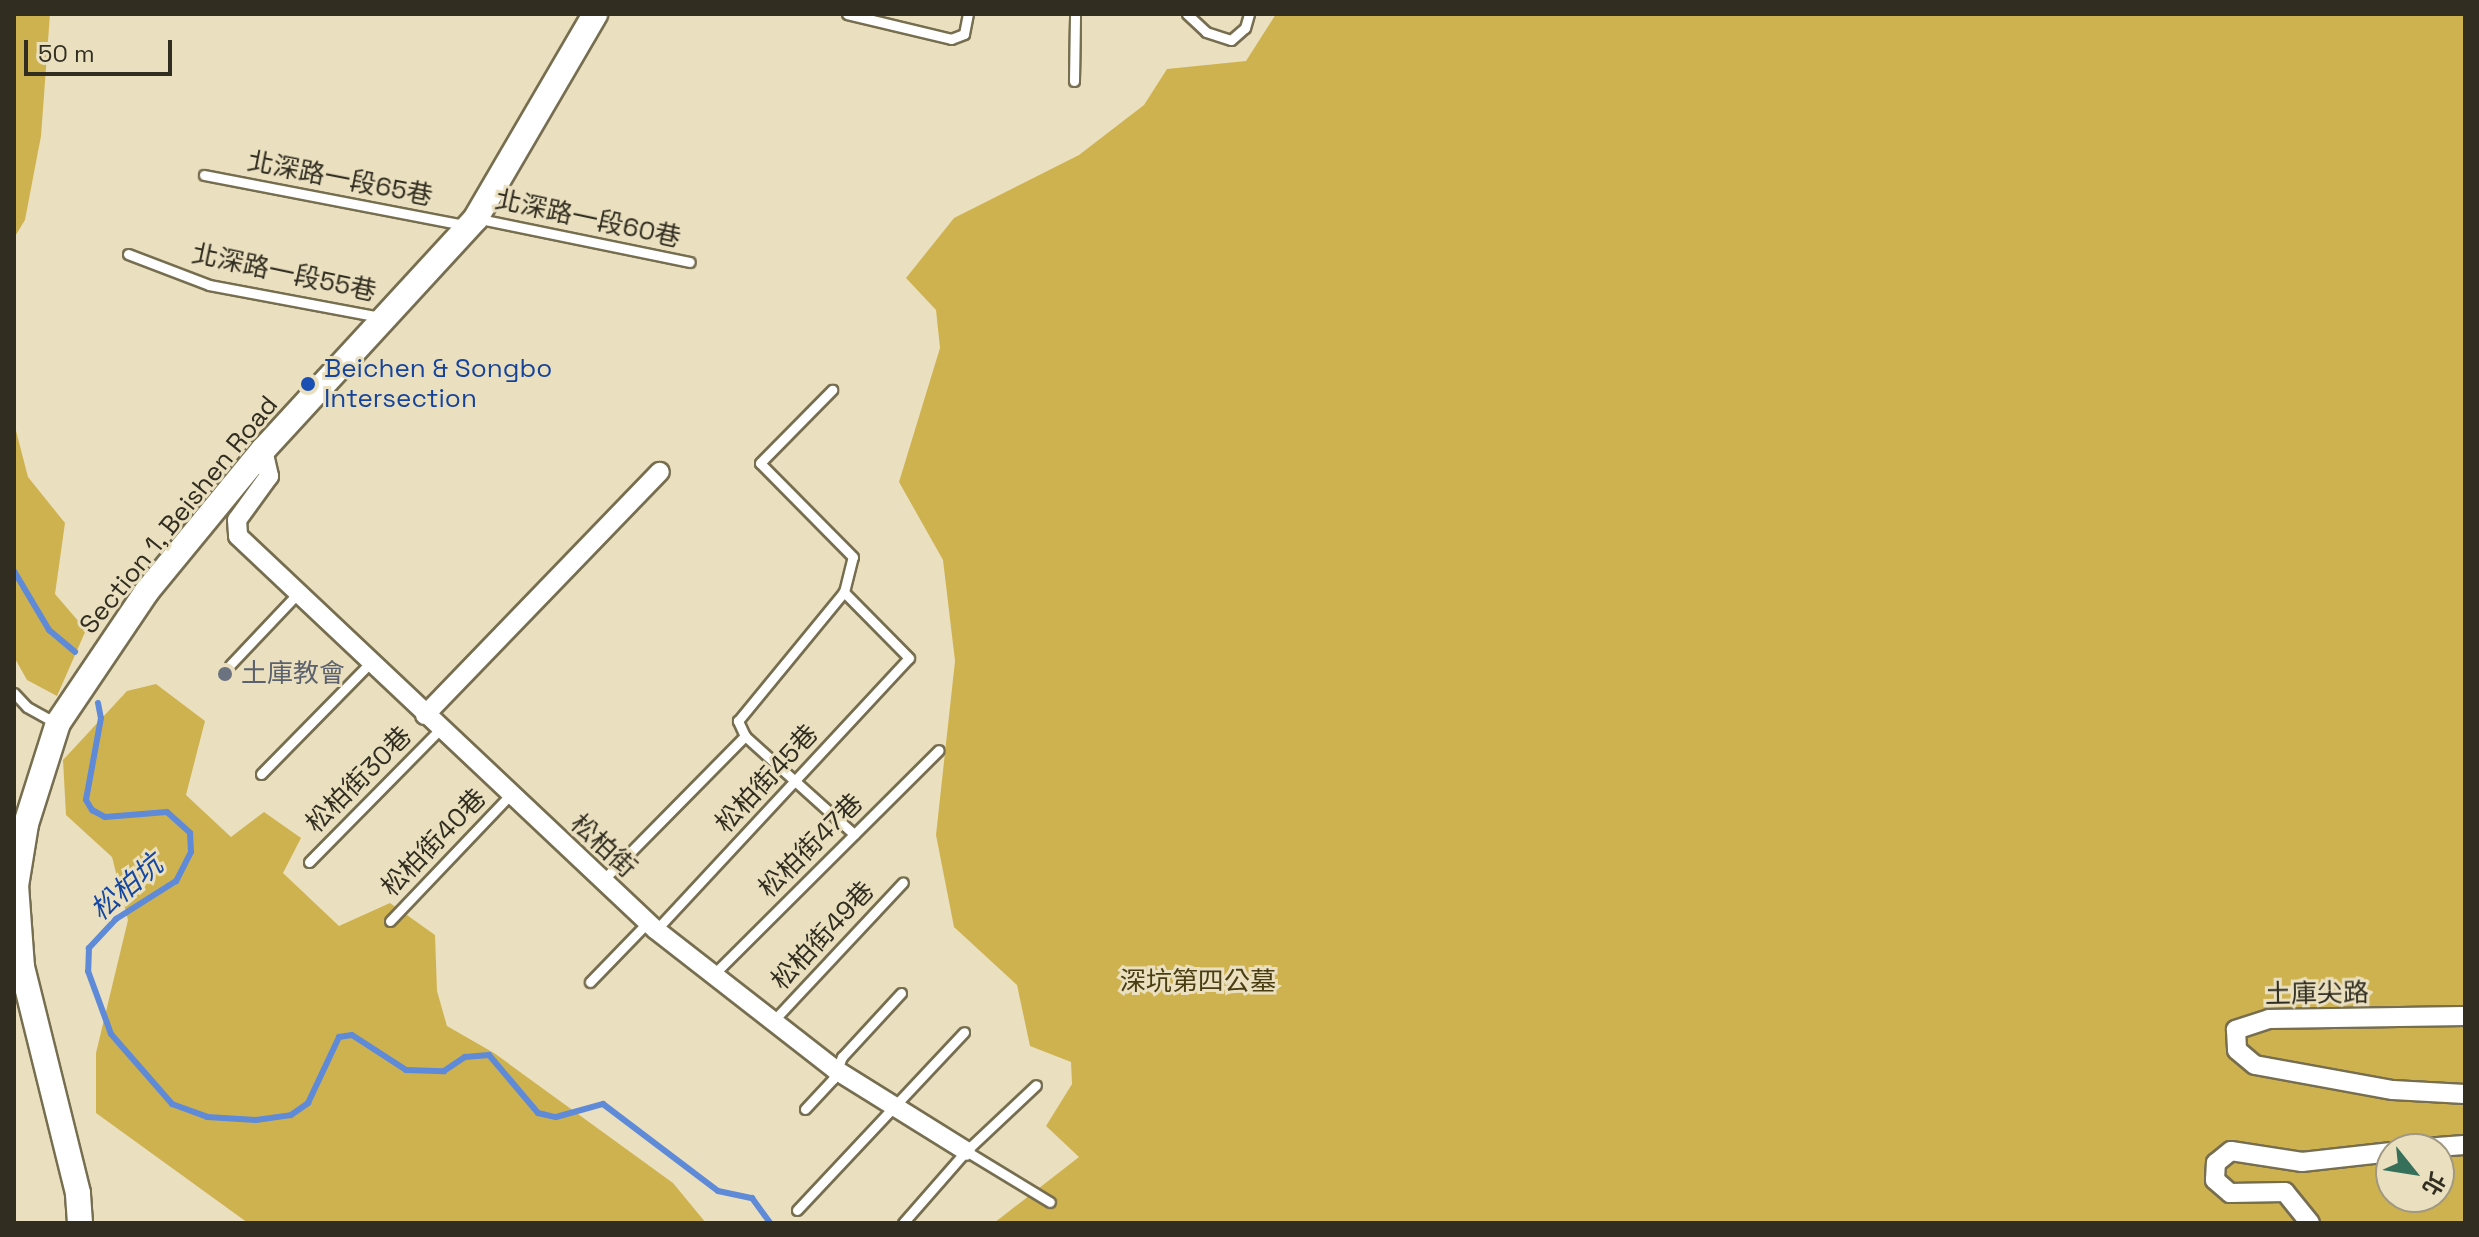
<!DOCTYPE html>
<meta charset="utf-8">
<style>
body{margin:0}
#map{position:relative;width:2479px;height:1237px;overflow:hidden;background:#eae0c0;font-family:"Space Grotesk","Noto Sans TC",sans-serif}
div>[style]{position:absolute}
.green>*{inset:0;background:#cfb250}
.stream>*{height:6px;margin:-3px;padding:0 3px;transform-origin:3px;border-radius:3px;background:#5f8ad7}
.roads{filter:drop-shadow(2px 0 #776e50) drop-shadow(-2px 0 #776e50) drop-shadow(0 2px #776e50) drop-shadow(0 -2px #776e50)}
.lane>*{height:9px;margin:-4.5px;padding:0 4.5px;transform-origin:4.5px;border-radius:4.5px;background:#fff}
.street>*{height:18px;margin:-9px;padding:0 9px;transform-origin:9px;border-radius:9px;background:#fff}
.secondary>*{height:24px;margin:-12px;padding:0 12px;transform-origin:12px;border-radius:12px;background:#fff}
.dots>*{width:22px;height:22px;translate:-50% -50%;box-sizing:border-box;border:4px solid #eae0c0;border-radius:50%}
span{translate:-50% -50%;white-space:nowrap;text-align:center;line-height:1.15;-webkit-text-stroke:6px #eae0c0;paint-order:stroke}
.street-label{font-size:26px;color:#312d20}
.transit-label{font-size:26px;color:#164399}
.left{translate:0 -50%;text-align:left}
.worship-label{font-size:26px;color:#5b616d}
.park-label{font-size:26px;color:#493c10}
.water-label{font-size:28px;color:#1648a2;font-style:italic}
.frame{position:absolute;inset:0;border:16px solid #312d20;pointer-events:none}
.north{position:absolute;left:2375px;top:1133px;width:80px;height:80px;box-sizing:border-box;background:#eae0c0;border:2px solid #a09880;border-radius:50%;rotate:120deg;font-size:22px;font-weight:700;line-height:32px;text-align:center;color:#312d20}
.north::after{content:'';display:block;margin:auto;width:28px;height:36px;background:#36705a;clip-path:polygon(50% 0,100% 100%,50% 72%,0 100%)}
.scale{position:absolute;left:24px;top:40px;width:148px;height:36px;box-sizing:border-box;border:4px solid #312d20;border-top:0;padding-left:10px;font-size:24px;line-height:28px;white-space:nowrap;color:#312d20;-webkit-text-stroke:6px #eae0c0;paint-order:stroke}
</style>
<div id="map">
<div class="green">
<div style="clip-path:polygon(14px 14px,50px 14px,41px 136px,25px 220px,14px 238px)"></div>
<div style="clip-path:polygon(evenodd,1276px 14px,2465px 14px,2465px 1223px,994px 1223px,1079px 1157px,1046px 1126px,1072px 1084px,1071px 1062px,1030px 1046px,1017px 985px,954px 927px,936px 835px,955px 661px,943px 560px,899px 482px,940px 348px,936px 310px,906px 278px,954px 218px,1079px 155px,1144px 105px,1167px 69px,1246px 61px,1276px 14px,2391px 1149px,2439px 1149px,2439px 1197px,2391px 1197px,2391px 1149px)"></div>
<div style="clip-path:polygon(14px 423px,28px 477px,65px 523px,55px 594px,86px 630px,57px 696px,27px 680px,14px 657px)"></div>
<div style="clip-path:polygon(156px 684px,205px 721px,186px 795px,231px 837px,264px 812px,301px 838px,283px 873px,339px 926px,390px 903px,435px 935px,437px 991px,447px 1026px,494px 1053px,673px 1183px,706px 1223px,248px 1223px,96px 1113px,96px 1053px,128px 920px,112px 857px,66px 815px,63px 760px,127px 691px)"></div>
</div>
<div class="stream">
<div style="left:14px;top:571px;width:69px;rotate:59.3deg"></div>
<div style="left:49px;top:630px;width:34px;rotate:40deg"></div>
<div style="left:98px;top:703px;width:15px;rotate:79deg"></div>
<div style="left:101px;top:718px;width:83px;rotate:100.4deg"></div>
<div style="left:86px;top:800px;width:12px;rotate:59deg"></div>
<div style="left:92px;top:810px;width:15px;rotate:28deg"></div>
<div style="left:105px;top:817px;width:62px;rotate:-4.6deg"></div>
<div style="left:167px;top:812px;width:31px;rotate:42deg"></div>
<div style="left:190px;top:833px;width:19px;rotate:87deg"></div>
<div style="left:191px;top:852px;width:33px;rotate:117deg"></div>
<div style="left:176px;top:881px;width:71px;rotate:147.7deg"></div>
<div style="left:116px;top:919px;width:40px;rotate:133deg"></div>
<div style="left:89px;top:948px;width:23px;rotate:92deg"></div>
<div style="left:88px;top:971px;width:67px;rotate:69.9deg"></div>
<div style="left:111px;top:1034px;width:93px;rotate:48.9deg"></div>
<div style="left:172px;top:1104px;width:37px;rotate:20deg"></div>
<div style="left:207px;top:1117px;width:49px;rotate:3.5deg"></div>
<div style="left:256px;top:1120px;width:35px;rotate:-8deg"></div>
<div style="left:291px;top:1115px;width:21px;rotate:-35deg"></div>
<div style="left:308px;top:1103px;width:73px;rotate:-64.8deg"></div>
<div style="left:339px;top:1037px;width:13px;rotate:-9deg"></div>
<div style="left:352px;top:1035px;width:64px;rotate:32.9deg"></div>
<div style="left:406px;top:1070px;width:38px;rotate:2deg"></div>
<div style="left:444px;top:1071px;width:25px;rotate:-34deg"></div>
<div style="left:465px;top:1057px;width:24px;rotate:-5deg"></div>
<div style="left:489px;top:1055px;width:76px;rotate:49.8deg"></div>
<div style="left:538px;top:1113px;width:18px;rotate:13deg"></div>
<div style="left:556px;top:1117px;width:49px;rotate:-15.5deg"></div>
<div style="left:603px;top:1104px;width:144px;rotate:37.1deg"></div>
<div style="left:718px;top:1191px;width:35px;rotate:12deg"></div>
<div style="left:752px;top:1198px;width:31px;rotate:54deg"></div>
</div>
<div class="roads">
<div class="lane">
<div style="left:847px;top:14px;width:107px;rotate:13.5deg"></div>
<div style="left:951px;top:39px;width:14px;rotate:-21deg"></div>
<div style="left:964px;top:34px;width:20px;rotate:-79deg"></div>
<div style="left:1187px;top:14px;width:26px;rotate:43deg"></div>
<div style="left:1206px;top:32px;width:26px;rotate:18deg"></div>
<div style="left:1231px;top:40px;width:18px;rotate:-41deg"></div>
<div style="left:1245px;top:28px;width:15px;rotate:-74deg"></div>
<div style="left:1074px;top:81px;width:67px;rotate:-89.1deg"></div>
<div style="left:204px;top:175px;width:264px;rotate:10.9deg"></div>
<div style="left:480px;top:219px;width:214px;rotate:11.6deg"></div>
<div style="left:128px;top:254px;width:87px;rotate:20.9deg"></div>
<div style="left:209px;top:285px;width:174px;rotate:10.6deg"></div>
<div style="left:230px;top:665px;width:99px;rotate:-46.6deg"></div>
<div style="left:14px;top:693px;width:19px;rotate:47deg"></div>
<div style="left:27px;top:707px;width:33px;rotate:29deg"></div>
<div style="left:745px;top:736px;width:147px;rotate:42deg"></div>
<div style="left:261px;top:774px;width:154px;rotate:-45.5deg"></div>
<div style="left:309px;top:862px;width:187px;rotate:-45.4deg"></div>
<div style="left:602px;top:881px;width:204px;rotate:-45.4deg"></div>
<div style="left:745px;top:736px;width:17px;rotate:-115deg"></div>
<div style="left:738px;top:721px;width:167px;rotate:-50.6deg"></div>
<div style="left:844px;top:592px;width:36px;rotate:-76deg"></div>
<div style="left:853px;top:557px;width:132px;rotate:-134.7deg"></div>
<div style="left:760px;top:463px;width:103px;rotate:-45.4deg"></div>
<div style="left:390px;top:921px;width:174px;rotate:-46.4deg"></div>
<div style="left:656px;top:930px;width:371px;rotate:-47.1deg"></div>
<div style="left:909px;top:658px;width:93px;rotate:-134.6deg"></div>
<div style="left:714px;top:974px;width:317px;rotate:-44.9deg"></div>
<div style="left:590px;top:982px;width:83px;rotate:-46deg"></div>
<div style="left:775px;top:1019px;width:187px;rotate:-46.9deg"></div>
<div style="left:805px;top:1109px;width:41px;rotate:-47deg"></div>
<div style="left:833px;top:1079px;width:24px;rotate:-68deg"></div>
<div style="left:842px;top:1057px;width:87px;rotate:-47.3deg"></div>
<div style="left:966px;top:1151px;width:98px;rotate:31.3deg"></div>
<div style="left:797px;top:1210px;width:244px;rotate:-46.8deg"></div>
<div style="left:903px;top:1223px;width:96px;rotate:-48.8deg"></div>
<div style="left:966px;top:1151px;width:96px;rotate:-43.3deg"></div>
</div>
<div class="street">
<div style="left:263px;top:450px;width:27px;rotate:77deg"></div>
<div style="left:269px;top:476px;width:54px;rotate:126deg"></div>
<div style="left:237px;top:520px;width:16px;rotate:86deg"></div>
<div style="left:238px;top:536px;width:574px;rotate:43.31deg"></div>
<div style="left:656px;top:930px;width:228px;rotate:37.9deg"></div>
<div style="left:836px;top:1070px;width:153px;rotate:31.9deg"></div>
<div style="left:425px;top:715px;width:338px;rotate:-46deg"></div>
<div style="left:2465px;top:1016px;width:196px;rotate:179.1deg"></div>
<div style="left:2269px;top:1019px;width:35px;rotate:162deg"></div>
<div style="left:2236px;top:1030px;width:20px;rotate:87deg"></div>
<div style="left:2237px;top:1050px;width:23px;rotate:40deg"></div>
<div style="left:2255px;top:1065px;width:140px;rotate:10.3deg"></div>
<div style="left:2393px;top:1090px;width:72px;rotate:3.2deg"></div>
<div style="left:2410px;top:1149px;width:55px;rotate:-4.2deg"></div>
<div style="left:2310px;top:1223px;width:40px;rotate:-129deg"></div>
<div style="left:2285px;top:1192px;width:55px;rotate:179deg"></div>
<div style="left:2230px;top:1193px;width:20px;rotate:-139deg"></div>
<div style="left:2215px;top:1180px;width:17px;rotate:-87deg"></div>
<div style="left:2216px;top:1163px;width:19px;rotate:-39deg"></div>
<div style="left:2231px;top:1151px;width:72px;rotate:8.8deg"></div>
<div style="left:2302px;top:1162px;width:90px;rotate:-6.4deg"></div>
</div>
<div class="secondary">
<div style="left:80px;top:1223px;width:30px;rotate:-94deg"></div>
<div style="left:78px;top:1193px;width:233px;rotate:-103.9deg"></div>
<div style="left:22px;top:967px;width:81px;rotate:-94.2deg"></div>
<div style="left:16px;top:886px;width:63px;rotate:-80.8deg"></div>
<div style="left:26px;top:824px;width:106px;rotate:-72.4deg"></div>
<div style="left:58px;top:723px;width:159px;rotate:-56deg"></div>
<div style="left:147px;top:591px;width:183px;rotate:-50.6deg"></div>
<div style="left:263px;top:450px;width:315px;rotate:-47.4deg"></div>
<div style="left:476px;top:218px;width:236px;rotate:-59.7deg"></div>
</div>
</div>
<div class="dots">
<div style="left:308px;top:384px;background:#1a4fb4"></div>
<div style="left:225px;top:674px;background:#6b7280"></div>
</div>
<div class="street-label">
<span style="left:340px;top:179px;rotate:11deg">北深路一段65巷</span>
<span style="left:588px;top:219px;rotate:12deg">北深路一段60巷</span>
<span style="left:284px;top:273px;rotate:12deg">北深路一段55巷</span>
<span style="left:179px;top:515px;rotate:-51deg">Section 1, Beishen Road</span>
<span style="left:767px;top:779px;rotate:-47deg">松柏街45巷</span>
<span style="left:359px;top:780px;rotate:-45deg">松柏街30巷</span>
<span style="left:434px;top:843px;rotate:-46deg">松柏街40巷</span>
<span style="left:603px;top:846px;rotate:43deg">松柏街</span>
<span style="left:811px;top:846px;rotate:-45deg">松柏街47巷</span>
<span style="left:823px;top:936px;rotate:-47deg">松柏街49巷</span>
<span style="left:2317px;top:994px;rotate:-1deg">土庫尖路</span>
</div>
<div class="transit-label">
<span class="left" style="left:324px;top:384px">Beichen &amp; Songbo<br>Intersection</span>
</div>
<div class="worship-label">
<span class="left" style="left:241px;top:674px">土庫教會</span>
</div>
<div class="park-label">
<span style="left:1198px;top:982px">深坑第四公墓</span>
</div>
<div class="water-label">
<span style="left:126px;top:887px;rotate:-40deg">松柏坑</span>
</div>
<div class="frame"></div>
<div class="north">北</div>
<div class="scale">50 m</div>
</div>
